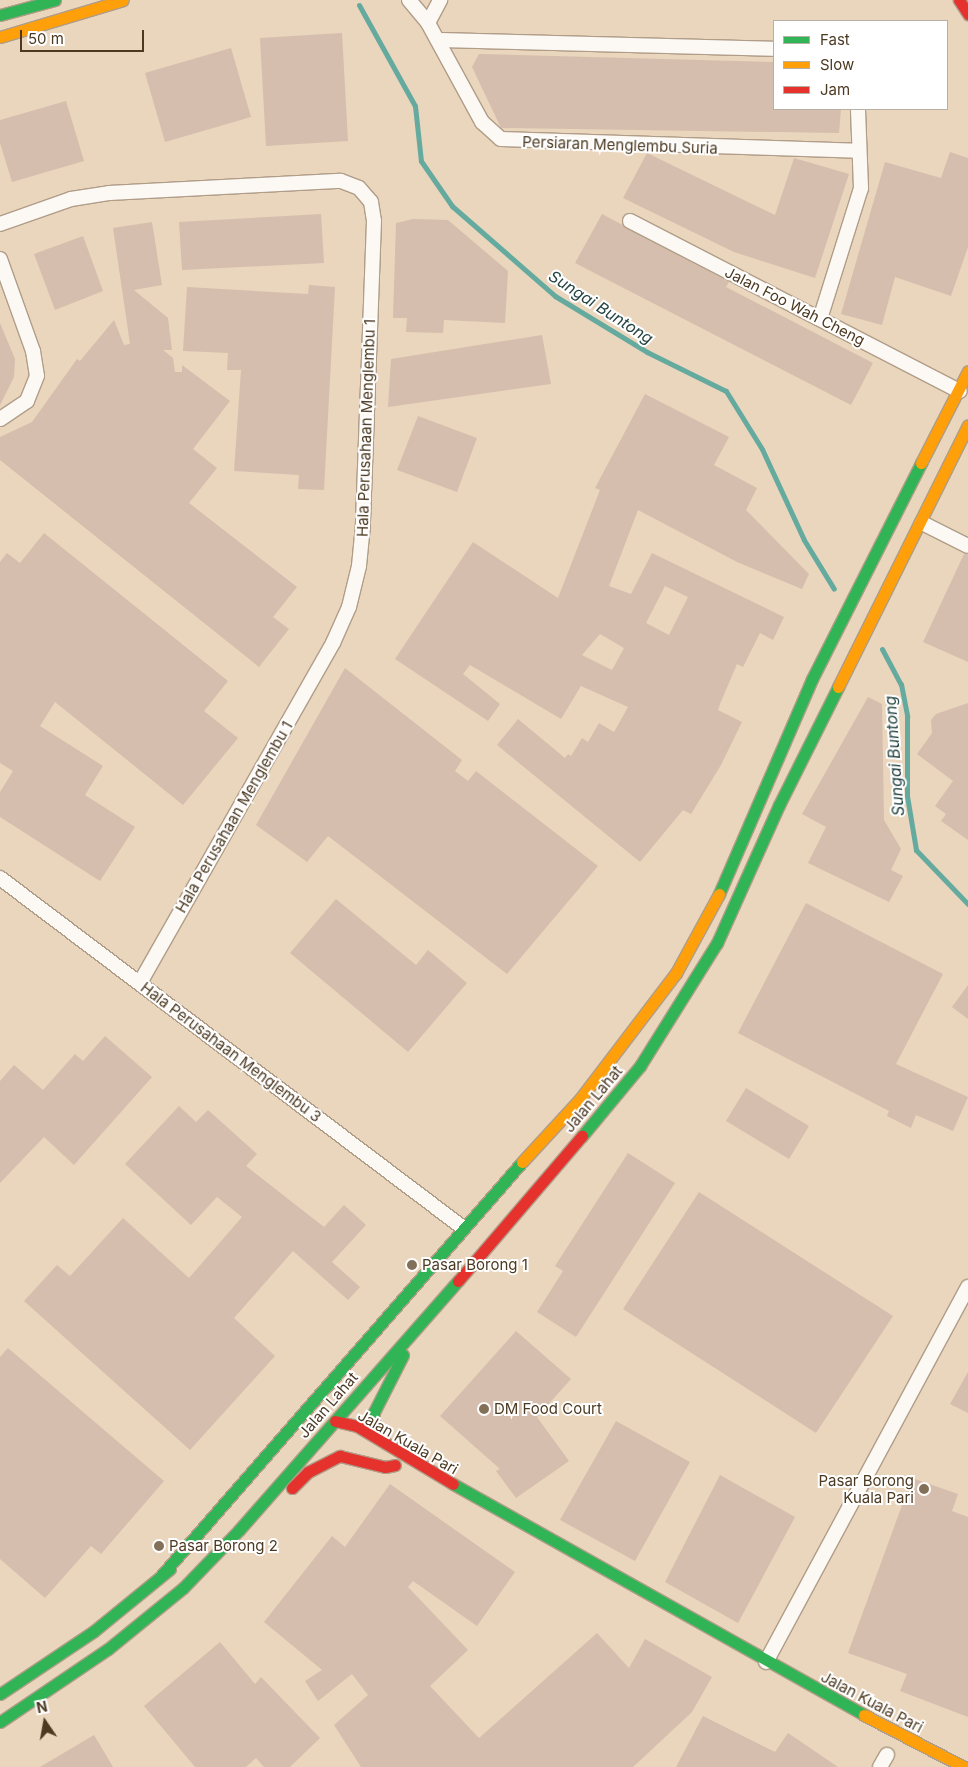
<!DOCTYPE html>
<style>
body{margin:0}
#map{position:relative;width:968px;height:1767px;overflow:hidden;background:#ead5bd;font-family:Inter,sans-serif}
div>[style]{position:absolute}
.stream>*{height:5px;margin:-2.5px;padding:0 2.5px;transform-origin:2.5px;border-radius:2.5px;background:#64aa9e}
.building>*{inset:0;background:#d5bead}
.roads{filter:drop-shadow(1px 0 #b09d88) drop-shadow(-1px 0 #b09d88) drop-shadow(0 1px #b09d88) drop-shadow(0 -1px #b09d88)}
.street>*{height:14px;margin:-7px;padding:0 7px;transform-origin:7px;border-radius:7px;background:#fcf9f5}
.fast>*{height:11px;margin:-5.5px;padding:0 5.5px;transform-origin:5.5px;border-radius:5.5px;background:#30b455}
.slow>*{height:11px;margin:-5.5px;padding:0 5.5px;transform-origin:5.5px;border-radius:5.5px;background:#ff9f0a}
.jam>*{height:11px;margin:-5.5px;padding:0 5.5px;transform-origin:5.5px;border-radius:5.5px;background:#e5322d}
.dots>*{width:14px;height:14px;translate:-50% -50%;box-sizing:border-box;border:2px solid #fff;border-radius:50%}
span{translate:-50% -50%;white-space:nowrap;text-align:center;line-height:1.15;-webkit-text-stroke:4px #fff;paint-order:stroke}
.street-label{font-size:15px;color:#4c3921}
.poi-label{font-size:15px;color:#4c3921}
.left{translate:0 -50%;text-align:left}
.right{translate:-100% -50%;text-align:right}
.water-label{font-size:16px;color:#244442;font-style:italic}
.legend{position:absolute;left:773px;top:20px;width:175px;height:90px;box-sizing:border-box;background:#fff;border:1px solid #b7b0a6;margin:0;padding:6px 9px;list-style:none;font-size:15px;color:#4c3921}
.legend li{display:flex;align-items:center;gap:10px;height:25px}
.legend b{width:25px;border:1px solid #b7b0a6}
.north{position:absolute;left:20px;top:1697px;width:50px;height:50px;-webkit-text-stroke:4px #fff;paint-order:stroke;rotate:348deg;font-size:14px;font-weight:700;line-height:20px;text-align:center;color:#4c3921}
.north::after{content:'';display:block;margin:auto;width:18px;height:22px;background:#4c3921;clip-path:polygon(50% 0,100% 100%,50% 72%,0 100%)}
.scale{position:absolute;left:20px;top:30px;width:124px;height:22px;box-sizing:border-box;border:2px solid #4c3921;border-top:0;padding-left:6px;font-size:15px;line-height:18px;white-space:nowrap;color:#4c3921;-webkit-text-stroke:4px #fff;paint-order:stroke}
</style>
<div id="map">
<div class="stream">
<div style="left:359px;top:5px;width:115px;rotate:61deg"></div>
<div style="left:415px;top:106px;width:55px;rotate:83.8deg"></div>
<div style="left:421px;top:161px;width:55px;rotate:55.4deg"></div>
<div style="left:452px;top:206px;width:137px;rotate:41.1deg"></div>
<div style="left:555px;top:296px;width:108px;rotate:31.3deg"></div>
<div style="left:647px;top:352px;width:88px;rotate:26.3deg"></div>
<div style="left:726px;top:391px;width:68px;rotate:58.2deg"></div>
<div style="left:762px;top:449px;width:100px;rotate:65.2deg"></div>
<div style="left:804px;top:540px;width:57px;rotate:58.5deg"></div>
<div style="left:882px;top:649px;width:40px;rotate:62deg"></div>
<div style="left:901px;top:684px;width:33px;rotate:79deg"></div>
<div style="left:907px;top:716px;width:80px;rotate:90deg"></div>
<div style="left:907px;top:796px;width:55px;rotate:80.5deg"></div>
<div style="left:916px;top:850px;width:75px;rotate:46.1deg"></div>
</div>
<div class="building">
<div style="clip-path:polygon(342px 33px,348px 141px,266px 146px,260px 38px)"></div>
<div style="clip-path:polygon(231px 48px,251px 117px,165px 142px,145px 73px)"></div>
<div style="clip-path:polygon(479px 54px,774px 62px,774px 109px,841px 109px,839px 133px,501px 128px,472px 67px)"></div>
<div style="clip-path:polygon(66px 101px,84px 161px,12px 182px,0 143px,0 120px)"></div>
<div style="clip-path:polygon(950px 152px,968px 158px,968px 247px,951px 296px,895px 277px,882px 325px,841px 314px,885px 162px,941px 178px)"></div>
<div style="clip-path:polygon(647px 153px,775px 215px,794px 158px,849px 174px,815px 278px,734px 252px,623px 198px)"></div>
<div style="clip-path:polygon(321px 214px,324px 263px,182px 270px,179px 222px)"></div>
<div style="clip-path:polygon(602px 214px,729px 282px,726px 287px,873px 363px,851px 405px,575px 263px)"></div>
<div style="clip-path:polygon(413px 219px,448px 220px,508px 271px,505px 323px,444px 320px,443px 333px,406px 332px,407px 318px,393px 318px,396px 223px)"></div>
<div style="clip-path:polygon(152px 222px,162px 285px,134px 290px,168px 318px,172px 350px,163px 350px,173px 358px,175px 372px,182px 372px,182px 365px,230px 401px,193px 449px,217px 468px,189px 503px,297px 587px,273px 617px,289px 629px,259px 667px,0 460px,0 437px,32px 422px,77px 359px,80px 361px,114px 320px,124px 345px,130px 344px,113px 228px)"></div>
<div style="clip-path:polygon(83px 236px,103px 291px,55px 310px,34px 254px)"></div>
<div style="clip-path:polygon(309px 285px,335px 287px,324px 490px,298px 489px,299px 475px,234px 471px,241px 370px,227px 370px,228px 353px,183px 351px,187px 287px,308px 294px)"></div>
<div style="clip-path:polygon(0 323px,15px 359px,14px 377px,0 405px)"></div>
<div style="clip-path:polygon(542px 335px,551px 384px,388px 407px,391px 359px)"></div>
<div style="clip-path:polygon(evenodd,645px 394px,729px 437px,714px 465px,757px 488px,746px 510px,809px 574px,802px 589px,737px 562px,638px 510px,609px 586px,631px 594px,652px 553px,784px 617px,773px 640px,760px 633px,743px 667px,737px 664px,720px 704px,718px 710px,742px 722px,721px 765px,691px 814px,683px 810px,640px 862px,497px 745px,518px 719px,565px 758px,568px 754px,571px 756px,582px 738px,588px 742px,599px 723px,614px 732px,628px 707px,581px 686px,561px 719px,470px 665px,463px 674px,500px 704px,488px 721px,395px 659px,473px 542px,558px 598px,600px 490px,595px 488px,645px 394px,665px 586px,688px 597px,669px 635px,646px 623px,665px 586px,645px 394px,600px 634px,624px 648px,612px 670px,582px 655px,600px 634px)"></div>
<div style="clip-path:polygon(418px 416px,477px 438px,457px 492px,397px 470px)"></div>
<div style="clip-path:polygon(44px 533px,228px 681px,204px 711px,238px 738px,183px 805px,55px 702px,40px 726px,103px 766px,85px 795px,135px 827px,100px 881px,0 817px,0 792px,13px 771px,0 763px,0 562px,7px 553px,20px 563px)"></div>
<div style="clip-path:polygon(964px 554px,968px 555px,968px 662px,923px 642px)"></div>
<div style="clip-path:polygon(345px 668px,462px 760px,455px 771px,468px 781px,476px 771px,598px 866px,507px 974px,328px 836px,307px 862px,256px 825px)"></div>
<div style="clip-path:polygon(868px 697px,882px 704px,884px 820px,901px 849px,891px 870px,903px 876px,889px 902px,808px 863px,826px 827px,802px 814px)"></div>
<div style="clip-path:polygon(968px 703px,968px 840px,941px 821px,946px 814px,935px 806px,953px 781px,917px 754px,932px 733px,931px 720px,936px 714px)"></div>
<div style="clip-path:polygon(336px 899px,416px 965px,428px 950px,467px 983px,408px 1052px,290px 953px)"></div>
<div style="clip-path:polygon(806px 903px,943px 974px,896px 1064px,968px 1097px,953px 1131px,916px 1115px,911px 1128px,887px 1116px,889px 1111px,738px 1033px)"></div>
<div style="clip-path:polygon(968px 985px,968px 1019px,952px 1007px)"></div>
<div style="clip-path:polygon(105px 1036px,152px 1077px,74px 1165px,44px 1137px,0 1183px,0 1081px,14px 1065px,43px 1090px,75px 1054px,83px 1061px)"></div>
<div style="clip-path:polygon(746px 1088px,809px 1126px,789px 1159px,726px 1121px)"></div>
<div style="clip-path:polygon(179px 1106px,196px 1122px,208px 1110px,257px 1154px,246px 1166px,324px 1227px,344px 1205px,366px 1225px,332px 1262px,360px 1287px,348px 1300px,293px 1251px,234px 1318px,275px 1356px,190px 1450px,24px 1301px,57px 1265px,70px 1276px,123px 1218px,189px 1278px,242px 1217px,217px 1197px,191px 1225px,125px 1164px)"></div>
<div style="clip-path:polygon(628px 1153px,675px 1183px,576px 1337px,537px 1312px,563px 1271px,555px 1266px)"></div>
<div style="clip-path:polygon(699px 1192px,893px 1316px,816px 1433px,623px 1309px)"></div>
<div style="clip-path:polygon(516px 1331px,571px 1379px,537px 1417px,569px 1461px,516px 1498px,496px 1471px,500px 1469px,440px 1416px)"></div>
<div style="clip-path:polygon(8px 1348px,164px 1481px,101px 1554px,91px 1546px,45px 1598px,0 1559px,0 1357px)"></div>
<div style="clip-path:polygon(968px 1372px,968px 1413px,950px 1404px)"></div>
<div style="clip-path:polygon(616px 1421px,690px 1462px,635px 1561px,560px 1520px)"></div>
<div style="clip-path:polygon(720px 1475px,795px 1517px,738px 1623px,665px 1582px)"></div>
<div style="clip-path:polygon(912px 1478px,958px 1494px,952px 1511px,968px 1517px,968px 1717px,900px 1691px,907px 1674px,848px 1653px)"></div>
<div style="clip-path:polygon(390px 1484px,515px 1572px,477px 1626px,413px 1581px,408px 1587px,468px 1650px,430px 1686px,479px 1738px,597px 1633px,629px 1668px,645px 1639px,712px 1677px,692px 1712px,633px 1767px,361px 1767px,334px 1725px,368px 1695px,352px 1674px,318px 1701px,305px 1681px,322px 1670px,264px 1622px,332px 1536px,345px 1547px)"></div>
<div style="clip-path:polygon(220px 1642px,255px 1684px,261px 1677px,320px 1738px,290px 1767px,264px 1767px,256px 1758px,246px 1767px,195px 1767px,144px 1706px)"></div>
<div style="clip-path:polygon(703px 1716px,775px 1752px,788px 1733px,838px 1767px,676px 1767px)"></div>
<div style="clip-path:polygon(94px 1735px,113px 1767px,40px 1767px)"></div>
</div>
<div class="roads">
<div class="street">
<div style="left:409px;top:0;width:30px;rotate:50deg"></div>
<div style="left:428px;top:23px;width:113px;rotate:61.4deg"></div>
<div style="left:482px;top:122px;width:25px;rotate:42deg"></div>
<div style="left:501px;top:139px;width:357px;rotate:1.9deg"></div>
<div style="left:428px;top:23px;width:26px;rotate:-62deg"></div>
<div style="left:438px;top:40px;width:336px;rotate:1.5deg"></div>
<div style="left:630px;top:221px;width:371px;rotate:27.3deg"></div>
<div style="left:0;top:224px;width:75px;rotate:-19.4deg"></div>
<div style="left:71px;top:199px;width:38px;rotate:-9deg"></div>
<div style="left:109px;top:193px;width:232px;rotate:-3deg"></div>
<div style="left:341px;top:181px;width:19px;rotate:21deg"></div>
<div style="left:359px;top:188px;width:18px;rotate:49deg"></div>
<div style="left:371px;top:202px;width:19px;rotate:81deg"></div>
<div style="left:374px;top:221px;width:304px;rotate:92.1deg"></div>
<div style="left:363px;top:525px;width:41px;rotate:95.6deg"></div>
<div style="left:359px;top:566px;width:42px;rotate:103.7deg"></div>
<div style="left:349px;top:607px;width:39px;rotate:114deg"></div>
<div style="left:333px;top:643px;width:391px;rotate:119.6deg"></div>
<div style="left:0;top:259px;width:98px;rotate:70.3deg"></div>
<div style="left:33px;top:351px;width:25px;rotate:81deg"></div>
<div style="left:37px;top:376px;width:27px;rotate:112deg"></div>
<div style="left:27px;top:401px;width:32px;rotate:146deg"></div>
<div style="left:820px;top:319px;width:137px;rotate:-72.6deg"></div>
<div style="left:861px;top:188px;width:79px;rotate:-92.2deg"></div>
<div style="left:922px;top:523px;width:51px;rotate:26.6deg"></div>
<div style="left:0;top:878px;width:579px;rotate:37.07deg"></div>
<div style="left:766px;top:1662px;width:426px;rotate:-61.7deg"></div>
<div style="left:880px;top:1767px;width:14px;rotate:-60deg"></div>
</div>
<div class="fast">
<div style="left:0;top:15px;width:57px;rotate:-15.3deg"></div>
<div style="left:719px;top:894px;width:234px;rotate:-66.6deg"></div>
<div style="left:812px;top:679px;width:242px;rotate:-63.2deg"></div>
<div style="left:582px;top:1136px;width:91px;rotate:-50.4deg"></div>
<div style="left:640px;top:1066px;width:145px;rotate:-58deg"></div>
<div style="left:717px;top:943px;width:151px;rotate:-65.8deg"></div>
<div style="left:779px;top:805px;width:132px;rotate:-63.4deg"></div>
<div style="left:387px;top:1444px;width:12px;rotate:-138deg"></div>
<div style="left:378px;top:1436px;width:13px;rotate:-113deg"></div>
<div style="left:373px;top:1424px;width:12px;rotate:-85deg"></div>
<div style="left:374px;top:1412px;width:64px;rotate:-63deg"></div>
<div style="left:453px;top:1484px;width:471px;rotate:29.3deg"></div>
<div style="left:160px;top:1577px;width:551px;rotate:-48.9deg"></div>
<div style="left:0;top:1694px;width:113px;rotate:-33.8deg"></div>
<div style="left:94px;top:1631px;width:98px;rotate:-39.2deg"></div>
<div style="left:0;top:1722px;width:130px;rotate:-34.1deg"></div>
<div style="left:108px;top:1649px;width:97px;rotate:-39.1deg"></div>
<div style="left:183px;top:1588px;width:81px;rotate:-46deg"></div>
<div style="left:239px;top:1530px;width:332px;rotate:-48.7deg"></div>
</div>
<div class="slow">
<div style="left:0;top:37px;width:128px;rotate:-16.7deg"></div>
<div style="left:921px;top:463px;width:103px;rotate:-62.9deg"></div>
<div style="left:838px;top:687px;width:292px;rotate:-63.6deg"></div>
<div style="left:522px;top:1162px;width:86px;rotate:-47.4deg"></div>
<div style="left:580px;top:1099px;width:158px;rotate:-52.7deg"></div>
<div style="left:676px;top:973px;width:90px;rotate:-61.4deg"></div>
<div style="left:864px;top:1715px;width:113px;rotate:27.5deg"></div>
</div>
<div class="jam">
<div style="left:959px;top:0;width:17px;rotate:57deg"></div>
<div style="left:458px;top:1281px;width:191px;rotate:-49.5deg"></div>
<div style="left:335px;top:1421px;width:23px;rotate:13deg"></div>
<div style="left:357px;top:1426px;width:112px;rotate:31.1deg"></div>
<div style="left:292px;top:1488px;width:23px;rotate:-45deg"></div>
<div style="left:308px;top:1472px;width:36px;rotate:-27deg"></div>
<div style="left:340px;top:1456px;width:46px;rotate:13.7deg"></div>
<div style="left:385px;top:1467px;width:10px;rotate:-11deg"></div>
</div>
</div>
<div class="dots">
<div style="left:412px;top:1265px;background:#837058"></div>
<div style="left:484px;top:1409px;background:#837058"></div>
<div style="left:924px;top:1489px;background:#837058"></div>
<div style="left:159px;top:1546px;background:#837058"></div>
</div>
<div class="street-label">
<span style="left:620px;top:145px;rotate:2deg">Persiaran Menglembu Suria</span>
<span style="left:795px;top:306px;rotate:27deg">Jalan Foo Wah Cheng</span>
<span style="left:366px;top:428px;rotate:-88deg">Hala Perusahaan Menglembu 1</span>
<span style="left:234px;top:817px;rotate:-60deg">Hala Perusahaan Menglembu 1</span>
<span style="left:231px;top:1052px;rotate:37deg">Hala Perusahaan Menglembu 3</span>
<span style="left:593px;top:1099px;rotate:-50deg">Jalan Lahat</span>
<span style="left:328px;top:1405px;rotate:-49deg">Jalan Lahat</span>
<span style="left:408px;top:1442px;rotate:30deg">Jalan Kuala Pari</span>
<span style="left:872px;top:1702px;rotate:28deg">Jalan Kuala Pari</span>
</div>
<div class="poi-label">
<span class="left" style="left:422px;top:1265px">Pasar Borong 1</span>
<span class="left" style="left:494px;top:1409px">DM Food Court</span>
<span class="right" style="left:914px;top:1489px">Pasar Borong<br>Kuala Pari</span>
<span class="left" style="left:169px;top:1546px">Pasar Borong 2</span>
</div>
<div class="water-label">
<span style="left:601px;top:307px;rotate:33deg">Sungai Buntong</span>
<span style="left:894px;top:756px;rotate:-94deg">Sungai Buntong</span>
</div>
<ul class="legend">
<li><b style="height:6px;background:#30b455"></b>Fast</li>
<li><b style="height:6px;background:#ff9f0a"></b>Slow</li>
<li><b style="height:6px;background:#e5322d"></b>Jam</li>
</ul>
<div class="north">N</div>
<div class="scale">50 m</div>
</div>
